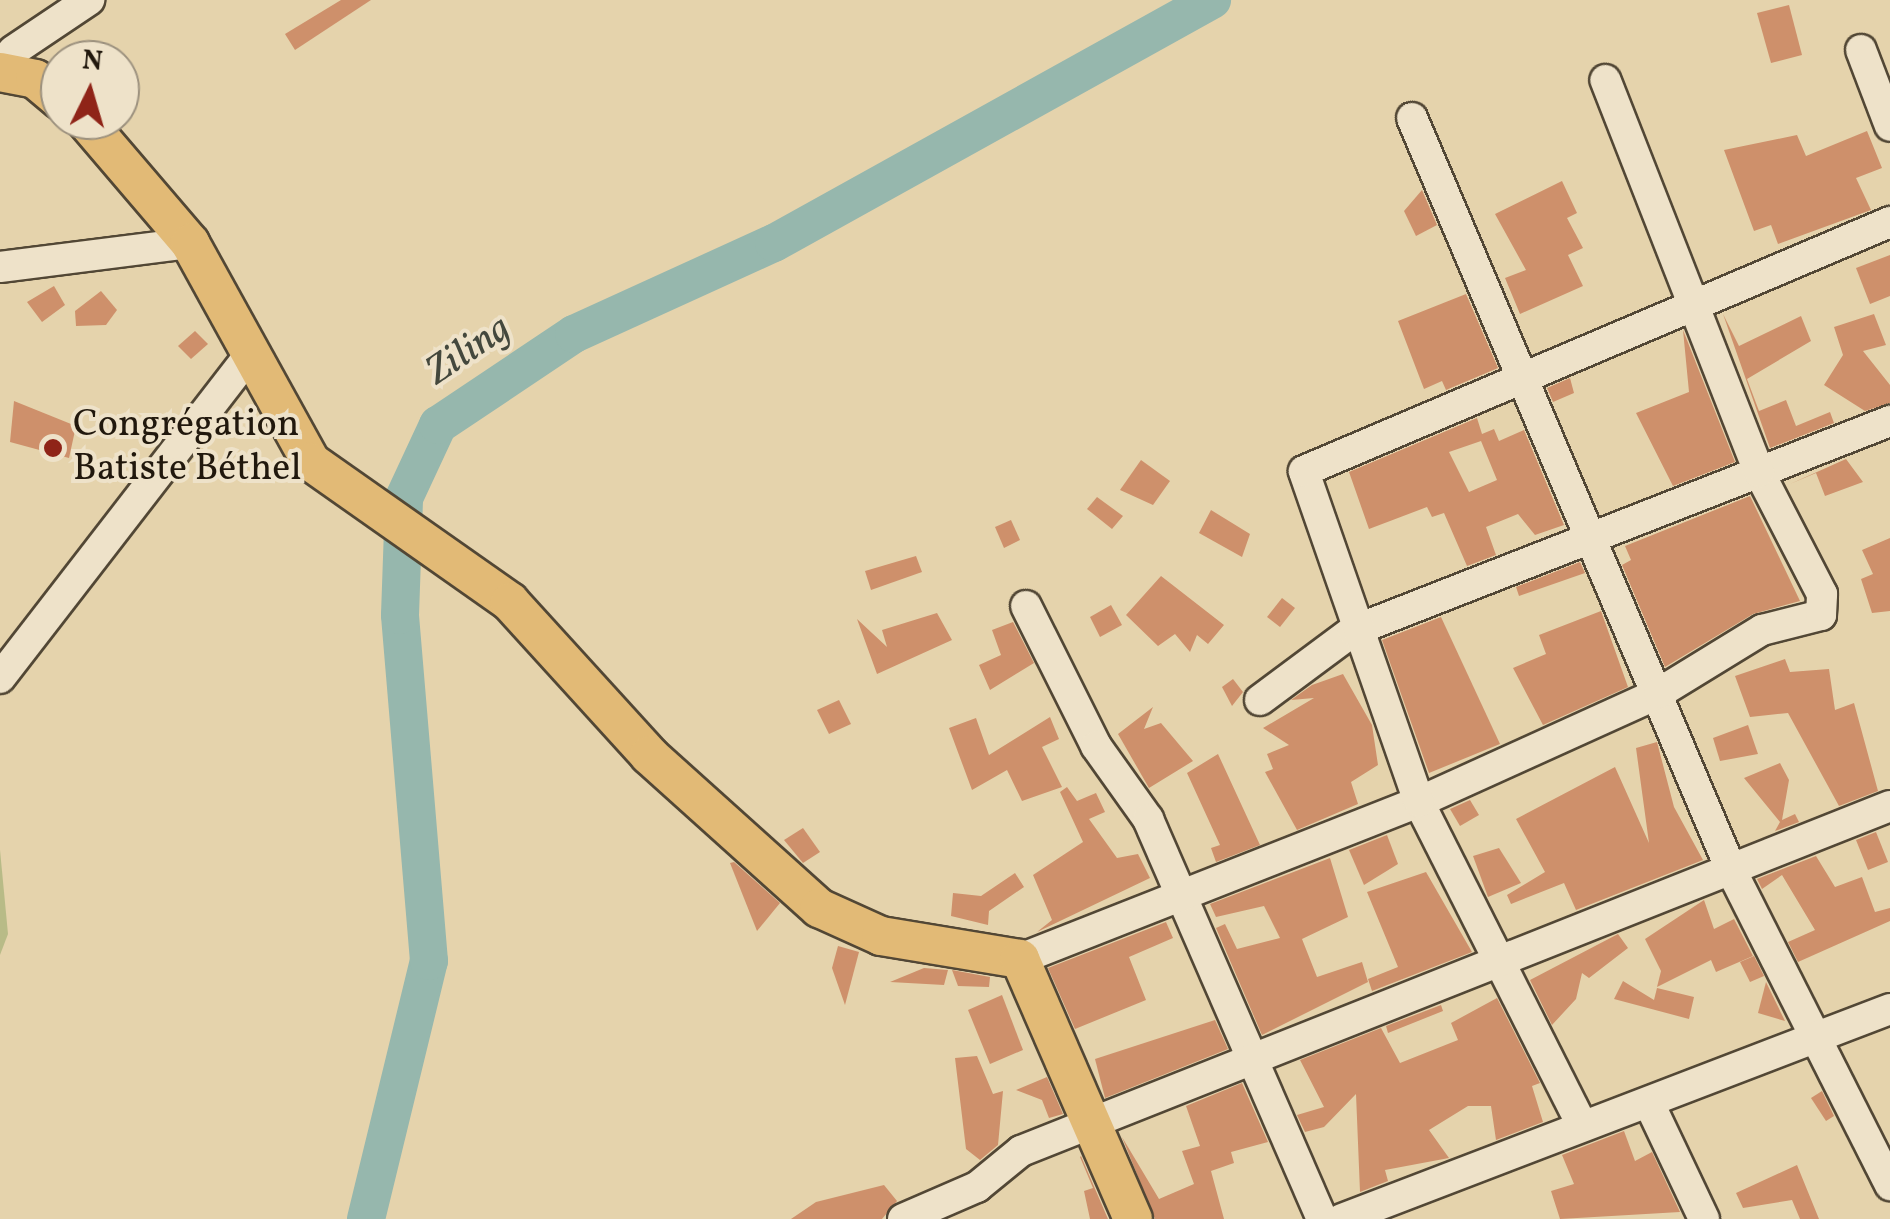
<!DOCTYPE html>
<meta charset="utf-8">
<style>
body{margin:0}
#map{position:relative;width:1890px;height:1219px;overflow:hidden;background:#e5d3ac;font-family:Vollkorn,serif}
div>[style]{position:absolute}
.green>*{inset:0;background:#b8bb87}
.river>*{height:38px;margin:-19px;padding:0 19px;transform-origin:19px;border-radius:19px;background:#96b7ad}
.building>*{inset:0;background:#ce906b}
.roads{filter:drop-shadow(2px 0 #524735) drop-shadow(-2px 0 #524735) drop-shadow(0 2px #524735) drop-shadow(0 -2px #524735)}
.minor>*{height:30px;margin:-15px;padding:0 15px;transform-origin:15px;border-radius:15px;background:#eee2c9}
.major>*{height:38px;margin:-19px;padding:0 19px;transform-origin:19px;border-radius:19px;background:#e2ba76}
.dots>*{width:28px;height:28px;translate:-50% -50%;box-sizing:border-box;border:5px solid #eee2c9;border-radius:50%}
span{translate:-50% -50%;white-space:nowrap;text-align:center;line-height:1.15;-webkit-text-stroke:8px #eee2c9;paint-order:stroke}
.poi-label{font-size:38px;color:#21180d}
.left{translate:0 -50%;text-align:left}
.water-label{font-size:40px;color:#44483d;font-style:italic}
.north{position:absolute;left:40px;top:40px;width:100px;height:100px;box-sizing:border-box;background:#eee2c9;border:2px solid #9c917e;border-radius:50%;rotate:5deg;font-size:28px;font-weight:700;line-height:40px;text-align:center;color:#21180d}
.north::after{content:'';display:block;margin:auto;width:35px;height:45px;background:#8f2418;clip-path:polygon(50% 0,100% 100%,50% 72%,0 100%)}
</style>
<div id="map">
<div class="green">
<div style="clip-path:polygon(0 850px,8px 934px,0 955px)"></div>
</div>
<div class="river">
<div style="left:366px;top:1219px;width:266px;rotate:-76.3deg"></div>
<div style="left:429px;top:961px;width:347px;rotate:-94.8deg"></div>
<div style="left:400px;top:615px;width:117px;rotate:-88deg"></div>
<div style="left:404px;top:498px;width:81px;rotate:-65deg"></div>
<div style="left:438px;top:425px;width:164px;rotate:-33.8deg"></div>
<div style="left:574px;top:334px;width:220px;rotate:-24.5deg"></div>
<div style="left:774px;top:243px;width:501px;rotate:-29.02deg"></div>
</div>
<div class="building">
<div style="clip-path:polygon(341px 0,371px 0,295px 50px,285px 34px)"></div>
<div style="clip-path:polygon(1789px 5px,1802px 55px,1771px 63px,1757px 13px)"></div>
<div style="clip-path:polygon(1867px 131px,1882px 168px,1856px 178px,1871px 210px,1778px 244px,1771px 225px,1754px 231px,1724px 150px,1797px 135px,1806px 156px)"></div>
<div style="clip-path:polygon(1562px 181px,1577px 213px,1567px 218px,1583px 248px,1568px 255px,1583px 286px,1520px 314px,1505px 278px,1526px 270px,1495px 214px)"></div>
<div style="clip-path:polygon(1422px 190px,1437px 225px,1416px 236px,1404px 211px)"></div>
<div style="clip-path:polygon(1890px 255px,1890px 296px,1870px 304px,1856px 268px)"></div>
<div style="clip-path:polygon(54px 286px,65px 305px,42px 322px,27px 302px)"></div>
<div style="clip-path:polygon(101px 291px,117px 310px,106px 325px,76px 326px,75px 311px)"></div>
<div style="clip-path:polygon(1466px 294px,1498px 368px,1446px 390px,1442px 381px,1424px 389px,1398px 321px)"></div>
<div style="clip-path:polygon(1723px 314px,1739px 346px,1801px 316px,1811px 341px,1747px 379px,1759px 411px,1786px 400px,1796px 426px,1830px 412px,1834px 423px,1770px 448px)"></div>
<div style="clip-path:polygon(1874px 314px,1886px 345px,1863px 351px,1890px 385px,1890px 403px,1865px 411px,1824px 385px,1843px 355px,1834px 327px)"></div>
<div style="clip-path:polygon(1683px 330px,1735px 462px,1673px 486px,1636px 413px,1689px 392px)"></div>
<div style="clip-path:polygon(195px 331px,208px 344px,191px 359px,178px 346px)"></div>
<div style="clip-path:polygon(1570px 378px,1574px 393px,1553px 402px,1547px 388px)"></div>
<div style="clip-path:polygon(14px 401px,76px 426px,69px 458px,10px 442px)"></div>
<div style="clip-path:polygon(evenodd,1477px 418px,1482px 434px,1494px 429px,1499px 441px,1524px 430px,1564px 525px,1535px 535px,1518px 514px,1486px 527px,1496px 555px,1467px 566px,1444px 513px,1432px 517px,1427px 507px,1369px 529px,1349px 472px,1477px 418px,1481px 441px,1497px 480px,1469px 492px,1449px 452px,1481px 441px)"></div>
<div style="clip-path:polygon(1846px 459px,1863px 482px,1825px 496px,1816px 473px,1790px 484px)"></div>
<div style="clip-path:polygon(1141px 460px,1170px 481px,1153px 505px,1120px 490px)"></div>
<div style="clip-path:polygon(1750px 496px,1800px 601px,1753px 614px,1665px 667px,1622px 565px,1631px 560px,1625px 546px)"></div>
<div style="clip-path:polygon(1097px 497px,1123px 516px,1112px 529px,1087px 509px)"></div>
<div style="clip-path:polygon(1211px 510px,1250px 534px,1242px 557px,1199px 533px)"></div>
<div style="clip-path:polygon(1011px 520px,1020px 540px,1004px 548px,995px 527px)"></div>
<div style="clip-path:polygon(1890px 538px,1890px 611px,1872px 613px,1861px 579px,1873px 574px,1862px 550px)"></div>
<div style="clip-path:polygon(916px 556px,922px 572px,871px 590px,865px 571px)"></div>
<div style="clip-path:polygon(1580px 562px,1585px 573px,1519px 596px,1516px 587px)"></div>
<div style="clip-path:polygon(1161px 576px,1224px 625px,1208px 644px,1197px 635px,1190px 652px,1175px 634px,1158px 646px,1126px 615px)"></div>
<div style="clip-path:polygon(1282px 598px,1295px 608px,1280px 627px,1267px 617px)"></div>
<div style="clip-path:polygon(1111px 605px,1122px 625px,1100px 637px,1090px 617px)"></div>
<div style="clip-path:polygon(1601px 611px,1628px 687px,1543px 725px,1513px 668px,1546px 654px,1539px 635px)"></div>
<div style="clip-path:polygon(937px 613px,952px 640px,877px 674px,857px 619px,887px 647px,882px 630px)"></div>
<div style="clip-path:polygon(1441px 617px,1500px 744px,1429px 773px,1382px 640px)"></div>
<div style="clip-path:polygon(1013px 622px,1034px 663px,990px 690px,979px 665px,1001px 655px,992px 630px)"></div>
<div style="clip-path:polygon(1785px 659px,1790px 672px,1829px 669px,1835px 710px,1854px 703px,1878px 791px,1839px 806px,1788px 713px,1750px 717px,1735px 676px)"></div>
<div style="clip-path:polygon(1343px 674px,1372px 725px,1378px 765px,1351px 782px,1358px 804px,1297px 830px,1265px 772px,1273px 769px,1267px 754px,1289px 745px,1263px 728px,1314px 698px,1291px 700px,1312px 685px)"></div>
<div style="clip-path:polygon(1233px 679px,1243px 692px,1232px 706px,1222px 687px)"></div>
<div style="clip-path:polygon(839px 700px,851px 724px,829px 734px,817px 710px)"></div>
<div style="clip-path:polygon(1153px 707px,1144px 729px,1161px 723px,1193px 761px,1149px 788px,1118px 734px)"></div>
<div style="clip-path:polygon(1050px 717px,1059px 739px,1042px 747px,1062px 787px,1022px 801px,1007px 770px,972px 790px,949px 728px,976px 718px,989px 755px)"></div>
<div style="clip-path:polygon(1748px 725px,1758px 754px,1720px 761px,1713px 738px)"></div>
<div style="clip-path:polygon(1657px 742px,1674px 807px,1703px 860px,1576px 910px,1564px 883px,1511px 904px,1507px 895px,1545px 872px,1516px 819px,1615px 767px,1649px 843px,1636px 748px)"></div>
<div style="clip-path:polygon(1218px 754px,1260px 845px,1216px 862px,1211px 848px,1220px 845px,1187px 773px)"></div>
<div style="clip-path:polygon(1780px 763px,1789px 780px,1782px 820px,1795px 814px,1799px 822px,1775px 831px,1780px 822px,1744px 778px)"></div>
<div style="clip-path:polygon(1067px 787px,1077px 801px,1096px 793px,1105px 812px,1089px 819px,1117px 858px,1138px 854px,1150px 878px,1037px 932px,1052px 920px,1033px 875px,1083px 842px,1060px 792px)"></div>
<div style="clip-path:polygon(1470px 800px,1479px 815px,1460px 826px,1450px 809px)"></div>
<div style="clip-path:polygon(803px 828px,820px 852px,803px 863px,784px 840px)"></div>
<div style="clip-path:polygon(1876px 832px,1888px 862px,1868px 870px,1856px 840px)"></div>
<div style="clip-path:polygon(1387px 835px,1398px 864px,1364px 885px,1349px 850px)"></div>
<div style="clip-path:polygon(1499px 848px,1521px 883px,1488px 897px,1473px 856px)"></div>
<div style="clip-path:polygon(1816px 856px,1835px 887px,1862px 877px,1875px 912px,1890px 908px,1890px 921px,1798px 962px,1788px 942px,1815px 930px,1782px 875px,1762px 889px,1757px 879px)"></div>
<div style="clip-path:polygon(1330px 858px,1348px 917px,1302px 939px,1317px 977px,1362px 962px,1368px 982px,1262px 1035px,1216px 928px,1225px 924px,1237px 949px,1280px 938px,1264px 906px,1216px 917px,1210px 904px)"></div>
<div style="clip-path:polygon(734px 862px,780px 903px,757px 931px,730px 863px)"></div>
<div style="clip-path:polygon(1426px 872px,1472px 952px,1372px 991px,1368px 979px,1398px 967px,1367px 892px)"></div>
<div style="clip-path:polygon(1015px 873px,1024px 887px,989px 911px,988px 925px,951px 916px,953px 893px,981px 896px)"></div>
<div style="clip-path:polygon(1704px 900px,1714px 929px,1734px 919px,1753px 956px,1716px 972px,1711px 960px,1657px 987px,1661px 971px,1645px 939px)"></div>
<div style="clip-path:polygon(1166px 922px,1173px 938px,1129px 957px,1146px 1000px,1075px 1029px,1048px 968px)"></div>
<div style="clip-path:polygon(1618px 934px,1628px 948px,1589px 978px,1582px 973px,1576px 999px,1552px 1025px,1530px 980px)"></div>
<div style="clip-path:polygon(838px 946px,859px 952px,845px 1005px,832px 968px)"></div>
<div style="clip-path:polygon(1754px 956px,1764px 976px,1750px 982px,1740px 962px)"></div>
<div style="clip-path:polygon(924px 968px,948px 970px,944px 985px,890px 982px)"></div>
<div style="clip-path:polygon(952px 970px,990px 977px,989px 987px,958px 986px)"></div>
<div style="clip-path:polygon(1623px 981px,1654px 1000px,1657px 988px,1694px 997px,1689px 1019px,1614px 999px)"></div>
<div style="clip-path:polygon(1766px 982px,1785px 1021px,1758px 1013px)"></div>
<div style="clip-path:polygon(1002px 995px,1023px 1050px,990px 1064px,968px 1010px)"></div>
<div style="clip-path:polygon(1497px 998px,1540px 1083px,1532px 1086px,1543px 1122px,1496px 1140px,1491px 1106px,1468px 1106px,1429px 1130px,1449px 1158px,1385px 1170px,1388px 1181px,1360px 1192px,1356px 1094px,1324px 1127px,1305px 1132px,1297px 1115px,1324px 1107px,1300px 1060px,1381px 1028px,1400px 1063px,1458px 1040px,1451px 1023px)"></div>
<div style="clip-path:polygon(1441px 1005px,1443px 1011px,1388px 1033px,1386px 1026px)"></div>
<div style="clip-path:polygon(1215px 1020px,1228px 1049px,1105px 1098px,1095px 1059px)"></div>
<div style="clip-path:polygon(977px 1056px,993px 1094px,1003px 1091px,998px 1145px,980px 1160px,966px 1149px,955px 1058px)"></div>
<div style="clip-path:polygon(1047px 1077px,1063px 1114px,1049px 1118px,1042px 1100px,1016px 1090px)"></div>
<div style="clip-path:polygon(1242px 1083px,1268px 1142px,1231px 1152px,1234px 1163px,1211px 1171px,1224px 1219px,1155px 1219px,1122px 1137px,1159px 1199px,1194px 1184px,1182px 1151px,1200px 1146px,1186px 1106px)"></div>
<div style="clip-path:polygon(1822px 1091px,1834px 1116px,1826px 1121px,1811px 1098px)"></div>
<div style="clip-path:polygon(1624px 1131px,1635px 1161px,1652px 1152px,1680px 1212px,1560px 1219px,1551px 1191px,1574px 1184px,1562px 1155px)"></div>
<div style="clip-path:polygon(1080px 1157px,1081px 1156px,1108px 1219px,1090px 1219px,1084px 1191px,1093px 1188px)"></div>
<div style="clip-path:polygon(1797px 1165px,1819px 1219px,1800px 1219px,1792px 1200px,1743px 1208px,1736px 1193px)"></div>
<div style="clip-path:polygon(884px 1185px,897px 1201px,882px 1219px,791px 1219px,816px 1202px)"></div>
</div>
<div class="roads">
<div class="minor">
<div style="left:1861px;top:50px;width:81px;rotate:69.1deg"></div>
<div style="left:13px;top:51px;width:92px;rotate:-33.9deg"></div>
<div style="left:1412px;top:118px;width:819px;rotate:67deg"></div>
<div style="left:1732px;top:872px;width:351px;rotate:63.2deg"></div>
<div style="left:0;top:267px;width:192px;rotate:-7.2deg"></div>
<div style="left:1026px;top:606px;width:157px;rotate:63.4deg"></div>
<div style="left:1096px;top:746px;width:90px;rotate:54.5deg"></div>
<div style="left:1148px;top:819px;width:436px;rotate:66.5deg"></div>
<div style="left:0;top:678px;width:407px;rotate:-52.3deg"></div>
<div style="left:1260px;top:700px;width:116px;rotate:-36.6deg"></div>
<div style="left:1353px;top:631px;width:577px;rotate:-21.36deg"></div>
<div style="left:1020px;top:959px;width:429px;rotate:-21.5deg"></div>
<div style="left:1419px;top:802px;width:264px;rotate:-24.4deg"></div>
<div style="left:1659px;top:693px;width:121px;rotate:-31.5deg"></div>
<div style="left:1762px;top:630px;width:61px;rotate:-14.3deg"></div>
<div style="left:1821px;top:615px;width:21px;rotate:-87deg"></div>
<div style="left:1822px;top:594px;width:137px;rotate:-117.3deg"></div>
<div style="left:1759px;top:472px;width:421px;rotate:-111.4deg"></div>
<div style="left:1649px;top:1103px;width:128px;rotate:64.6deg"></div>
<div style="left:1582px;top:1125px;width:362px;rotate:-116.8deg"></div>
<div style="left:1419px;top:802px;width:350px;rotate:-109.2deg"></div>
<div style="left:1304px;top:471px;width:637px;rotate:-23.02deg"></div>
<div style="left:903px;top:1219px;width:81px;rotate:-23.4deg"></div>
<div style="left:977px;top:1187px;width:57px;rotate:-39.3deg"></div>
<div style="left:1021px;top:1151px;width:935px;rotate:-21.65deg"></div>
<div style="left:1342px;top:1219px;width:587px;rotate:-20.97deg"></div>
</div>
<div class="major">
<div style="left:0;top:72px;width:36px;rotate:11deg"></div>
<div style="left:35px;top:79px;width:33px;rotate:40deg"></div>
<div style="left:85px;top:120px;width:162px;rotate:49.5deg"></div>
<div style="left:190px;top:243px;width:250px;rotate:61.1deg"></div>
<div style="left:311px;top:462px;width:243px;rotate:35.1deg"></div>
<div style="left:510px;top:602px;width:207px;rotate:47.7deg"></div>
<div style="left:649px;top:755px;width:229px;rotate:42deg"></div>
<div style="left:819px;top:908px;width:68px;rotate:24.3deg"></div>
<div style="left:881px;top:936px;width:141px;rotate:9.4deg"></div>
<div style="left:1020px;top:959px;width:283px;rotate:66.5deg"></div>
</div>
</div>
<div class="dots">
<div style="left:53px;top:448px;background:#8f2418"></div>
</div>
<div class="poi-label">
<span class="left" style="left:73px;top:448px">Congrégation<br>Batiste Béthel</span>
</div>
<div class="water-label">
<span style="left:469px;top:351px;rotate:-34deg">Ziling</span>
</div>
<div class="north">N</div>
</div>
